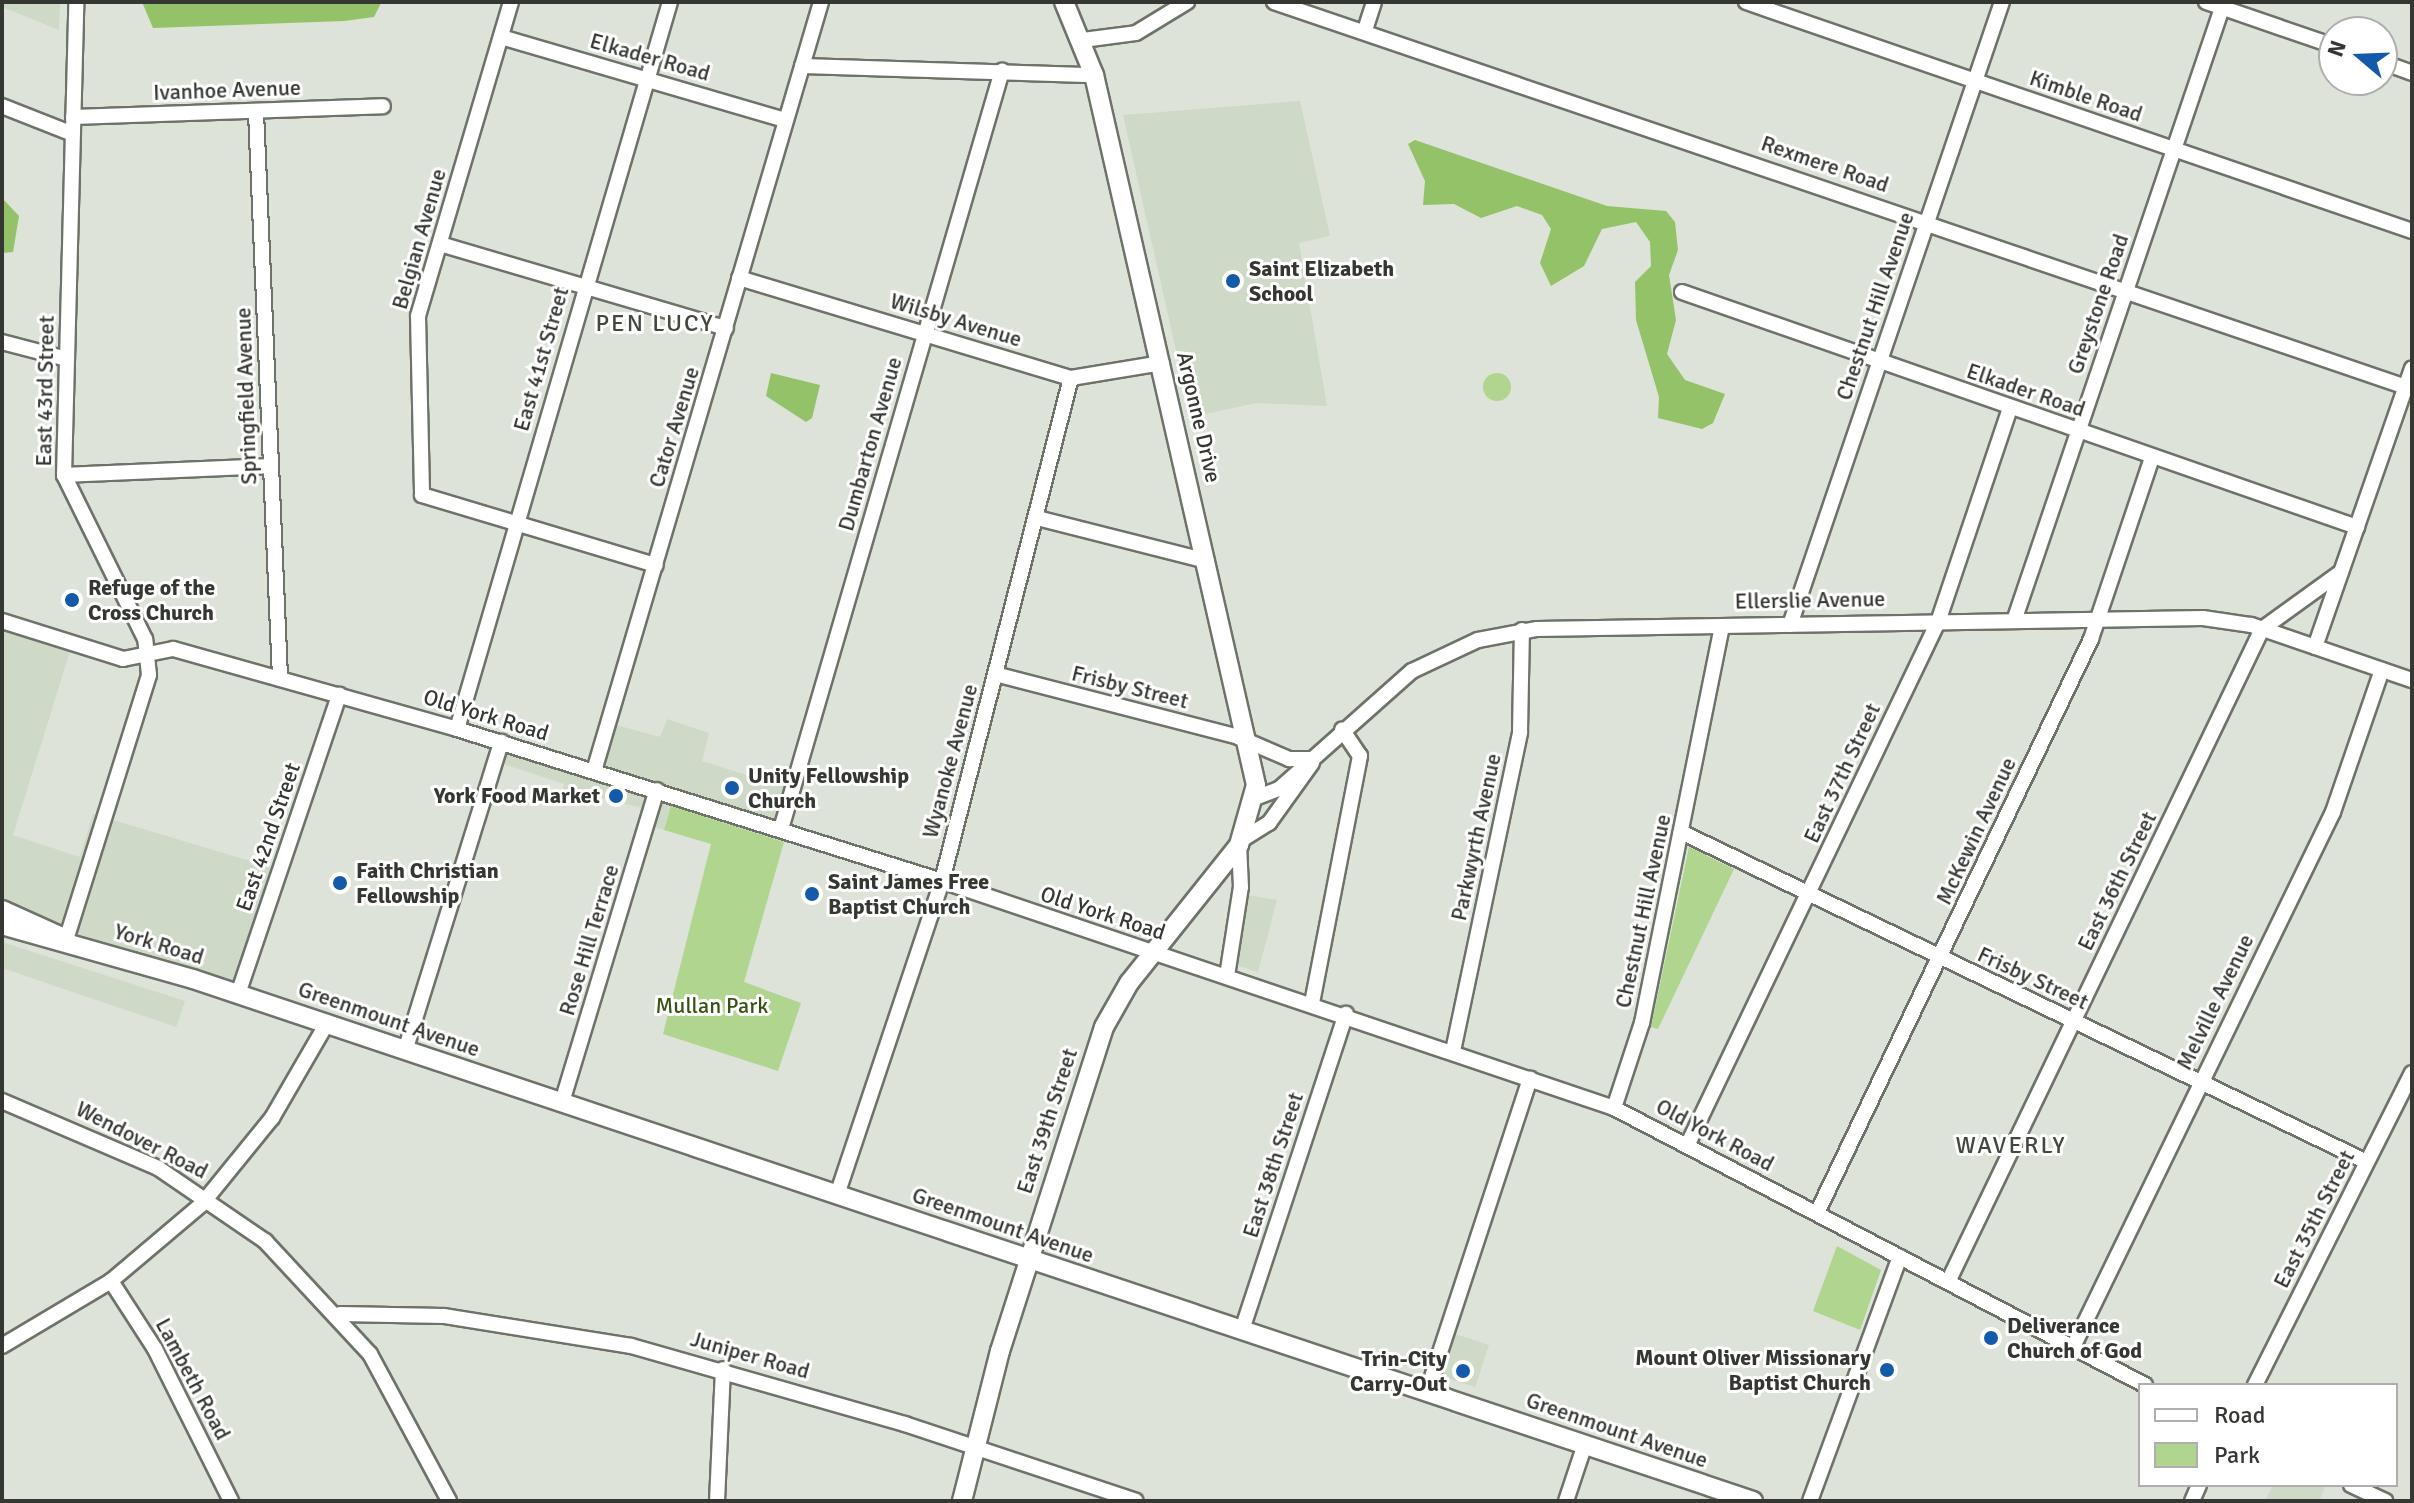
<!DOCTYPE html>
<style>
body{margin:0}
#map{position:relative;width:2414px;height:1503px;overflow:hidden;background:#dde3d8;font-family:Signika,sans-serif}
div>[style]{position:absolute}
.built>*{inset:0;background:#cfd9c7}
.green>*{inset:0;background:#afd58f}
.round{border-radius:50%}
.forest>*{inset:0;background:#93c268}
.roads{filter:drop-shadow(2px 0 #6d7369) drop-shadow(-2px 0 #6d7369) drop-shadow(0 2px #6d7369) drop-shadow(0 -2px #6d7369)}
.minor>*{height:14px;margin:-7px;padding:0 7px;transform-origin:7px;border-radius:7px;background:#fff}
.major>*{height:18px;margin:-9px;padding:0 9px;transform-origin:9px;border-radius:9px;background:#fff}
.dots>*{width:22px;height:22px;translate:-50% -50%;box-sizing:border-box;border:4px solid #fff;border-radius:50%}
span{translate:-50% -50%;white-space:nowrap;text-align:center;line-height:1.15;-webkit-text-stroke:6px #fff;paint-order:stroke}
.street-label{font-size:22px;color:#343732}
.poi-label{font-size:22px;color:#343732;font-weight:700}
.left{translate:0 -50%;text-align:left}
.right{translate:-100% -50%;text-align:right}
.park-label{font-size:22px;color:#355213}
.neighbourhood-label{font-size:24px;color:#43483f;letter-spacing:2px}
.frame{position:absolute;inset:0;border:4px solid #343732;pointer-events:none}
.legend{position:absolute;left:2138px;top:1383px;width:260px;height:104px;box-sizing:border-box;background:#fff;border:2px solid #aeafad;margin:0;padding:10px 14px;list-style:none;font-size:24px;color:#343732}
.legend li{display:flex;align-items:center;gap:16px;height:40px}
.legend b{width:40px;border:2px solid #aeafad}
.north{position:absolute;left:2318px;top:16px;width:80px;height:80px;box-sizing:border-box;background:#fff;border:2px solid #aeafad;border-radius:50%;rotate:289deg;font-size:22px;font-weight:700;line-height:32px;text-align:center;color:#343732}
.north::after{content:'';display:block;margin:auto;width:28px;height:36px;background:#145aaa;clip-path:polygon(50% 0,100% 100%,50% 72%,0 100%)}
</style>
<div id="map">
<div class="built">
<div style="clip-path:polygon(2px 2px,60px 2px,59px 30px,2px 7px)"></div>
<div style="clip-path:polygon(1300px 101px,1330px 236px,1299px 243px,1327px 406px,1256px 403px,1191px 417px,1123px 115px)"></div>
<div style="clip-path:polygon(2px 629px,70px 651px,13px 835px,80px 857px,93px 814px,280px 870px,238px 994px,2px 918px)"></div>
<div style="clip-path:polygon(667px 719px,709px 733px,702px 761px,798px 791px,784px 842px,671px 806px,664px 830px,646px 824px,650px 810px,587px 794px,583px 805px,560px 798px,564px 784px,497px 762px,503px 742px,595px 769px,609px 723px,660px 737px)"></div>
<div style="clip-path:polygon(1248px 895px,1277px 900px,1258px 972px,1236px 965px)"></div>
<div style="clip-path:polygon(2px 942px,185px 1001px,176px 1027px,2px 968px)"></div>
<div style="clip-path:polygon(1455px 1334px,1489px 1345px,1475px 1387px,1441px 1376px)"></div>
<div style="clip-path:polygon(2273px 1485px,2326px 1485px,2319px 1501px,2265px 1501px)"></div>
</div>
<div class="green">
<div class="round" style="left:1483px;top:373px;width:28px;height:28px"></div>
<div style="clip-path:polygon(671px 806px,784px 842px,744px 982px,801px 1003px,778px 1071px,663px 1034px,711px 844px,664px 830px)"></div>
<div style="clip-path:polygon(1689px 847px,1734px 869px,1658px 1029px,1651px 1027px)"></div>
<div style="clip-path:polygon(1837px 1246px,1881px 1270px,1860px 1330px,1813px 1311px)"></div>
</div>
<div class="forest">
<div style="clip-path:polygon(142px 2px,381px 2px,381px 3px,374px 17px,344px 21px,153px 28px)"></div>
<div style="clip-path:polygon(1415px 140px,1607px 206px,1666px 211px,1675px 222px,1678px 250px,1669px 275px,1676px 320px,1667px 354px,1685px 380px,1725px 394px,1713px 423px,1702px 429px,1658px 418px,1659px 397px,1636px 320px,1635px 282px,1651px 266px,1650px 242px,1636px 222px,1602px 229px,1584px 266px,1551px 286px,1540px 263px,1551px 229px,1542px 215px,1517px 206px,1481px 218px,1454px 204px,1423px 205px,1425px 181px,1408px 144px)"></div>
<div style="clip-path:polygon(2px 198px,19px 216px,13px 252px,2px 253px)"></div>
<div style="clip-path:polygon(771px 373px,820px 385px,812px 418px,806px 422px,766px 396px)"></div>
</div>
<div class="roads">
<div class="minor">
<div style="left:511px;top:2px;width:327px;rotate:106.5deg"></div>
<div style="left:418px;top:316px;width:179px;rotate:88.7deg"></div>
<div style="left:422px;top:495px;width:244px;rotate:16.7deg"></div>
<div style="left:1274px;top:2px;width:1196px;rotate:18.78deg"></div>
<div style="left:1746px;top:2px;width:704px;rotate:18.98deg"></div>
<div style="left:2206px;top:2px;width:135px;rotate:19deg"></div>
<div style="left:1365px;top:30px;width:29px;rotate:-72deg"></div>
<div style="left:501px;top:37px;width:296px;rotate:16.3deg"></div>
<div style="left:1083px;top:40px;width:53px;rotate:-7.5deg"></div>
<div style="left:1136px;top:33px;width:60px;rotate:-31.3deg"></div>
<div style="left:2382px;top:62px;width:32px;rotate:20deg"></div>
<div style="left:802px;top:66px;width:292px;rotate:1.8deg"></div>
<div style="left:2px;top:106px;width:76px;rotate:21.5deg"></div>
<div style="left:256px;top:112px;width:567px;rotate:87.57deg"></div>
<div style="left:73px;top:117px;width:310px;rotate:-2deg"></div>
<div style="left:440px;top:244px;width:298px;rotate:16.4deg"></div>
<div style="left:739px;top:278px;width:347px;rotate:16.8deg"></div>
<div style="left:1071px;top:378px;width:92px;rotate:-9.4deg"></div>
<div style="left:1682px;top:292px;width:715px;rotate:19.2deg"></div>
<div style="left:2px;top:342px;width:67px;rotate:14.7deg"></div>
<div style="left:64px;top:475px;width:207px;rotate:-2.5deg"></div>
<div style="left:1037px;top:518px;width:175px;rotate:14.2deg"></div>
<div style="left:2px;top:621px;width:127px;rotate:17.4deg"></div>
<div style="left:123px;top:659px;width:51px;rotate:-11.3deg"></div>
<div style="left:173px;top:649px;width:295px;rotate:15.7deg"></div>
<div style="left:457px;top:729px;width:508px;rotate:17.4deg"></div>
<div style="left:942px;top:881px;width:709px;rotate:18.66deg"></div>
<div style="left:1614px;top:1108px;width:599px;rotate:27.55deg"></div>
<div style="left:2014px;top:621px;width:654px;rotate:-71.26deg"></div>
<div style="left:1790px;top:625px;width:658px;rotate:-71.21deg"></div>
<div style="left:2315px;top:647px;width:295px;rotate:-70.8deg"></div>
<div style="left:995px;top:674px;width:251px;rotate:14.5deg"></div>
<div style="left:1238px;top:737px;width:56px;rotate:23.3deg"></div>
<div style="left:1289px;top:759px;width:24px"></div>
<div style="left:457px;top:729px;width:758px;rotate:-73.67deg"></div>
<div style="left:594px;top:771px;width:802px;rotate:-73.55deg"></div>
<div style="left:1255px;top:798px;width:26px;rotate:-21deg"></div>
<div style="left:1279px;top:789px;width:178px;rotate:-41.6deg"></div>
<div style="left:1412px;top:671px;width:73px;rotate:-25.2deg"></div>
<div style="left:1478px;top:640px;width:60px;rotate:-10.6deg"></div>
<div style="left:1537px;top:629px;width:666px;rotate:-0.95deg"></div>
<div style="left:2203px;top:618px;width:49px;rotate:8.3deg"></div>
<div style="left:2251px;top:625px;width:170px;rotate:18.9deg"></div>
<div style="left:781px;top:829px;width:790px;rotate:-73.75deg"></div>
<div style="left:1681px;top:832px;width:761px;rotate:25.69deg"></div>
<div style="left:1243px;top:839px;width:31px;rotate:-32deg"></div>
<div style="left:1269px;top:823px;width:74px;rotate:-54.4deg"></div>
<div style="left:66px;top:940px;width:278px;rotate:-72.6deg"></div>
<div style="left:149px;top:675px;width:36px;rotate:-96deg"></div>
<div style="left:145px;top:639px;width:183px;rotate:-116.3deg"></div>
<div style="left:64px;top:475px;width:473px;rotate:-88.5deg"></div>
<div style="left:1227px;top:976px;width:90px;rotate:-81.1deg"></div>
<div style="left:1241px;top:887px;width:42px;rotate:-92.7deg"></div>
<div style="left:238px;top:994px;width:316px;rotate:-71.3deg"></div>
<div style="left:1312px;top:1003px;width:252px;rotate:-79deg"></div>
<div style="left:1360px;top:756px;width:32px;rotate:-124deg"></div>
<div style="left:405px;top:1051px;width:324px;rotate:-72.7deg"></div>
<div style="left:1453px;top:1051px;width:326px;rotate:-78.1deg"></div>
<div style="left:1520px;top:732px;width:102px;rotate:-88.9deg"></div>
<div style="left:2px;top:1101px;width:170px;rotate:23.2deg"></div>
<div style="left:158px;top:1168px;width:130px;rotate:34.3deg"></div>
<div style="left:265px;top:1241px;width:154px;rotate:47.1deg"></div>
<div style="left:370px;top:1354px;width:167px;rotate:61.7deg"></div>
<div style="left:562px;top:1102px;width:326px;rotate:-73.1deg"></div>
<div style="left:1614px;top:1108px;width:89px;rotate:-71.8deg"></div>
<div style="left:1642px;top:1023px;width:405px;rotate:-78.6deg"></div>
<div style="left:1687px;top:1146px;width:581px;rotate:-64.41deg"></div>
<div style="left:1938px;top:622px;width:226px;rotate:-71.4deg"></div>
<div style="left:837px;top:1195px;width:331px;rotate:-71.5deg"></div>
<div style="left:942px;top:881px;width:519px;rotate:-75.62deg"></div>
<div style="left:1817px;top:1213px;width:636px;rotate:-64.48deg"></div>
<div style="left:2091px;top:639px;width:191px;rotate:-71.4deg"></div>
<div style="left:111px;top:1281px;width:81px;rotate:57.1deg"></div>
<div style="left:155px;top:1349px;width:170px;rotate:63.4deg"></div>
<div style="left:1948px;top:1282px;width:725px;rotate:-64.32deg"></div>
<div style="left:2262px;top:629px;width:97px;rotate:-35.8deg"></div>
<div style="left:340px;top:1314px;width:104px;rotate:1.1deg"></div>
<div style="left:444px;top:1316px;width:189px;rotate:9.1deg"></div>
<div style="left:631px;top:1346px;width:285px;rotate:15.9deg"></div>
<div style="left:905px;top:1424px;width:243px;rotate:18.4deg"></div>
<div style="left:1242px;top:1330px;width:333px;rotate:-71.8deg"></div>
<div style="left:2px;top:1346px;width:127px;rotate:-30.8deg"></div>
<div style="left:111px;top:1281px;width:119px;rotate:-40.2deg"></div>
<div style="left:202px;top:1204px;width:111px;rotate:-50.9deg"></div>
<div style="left:272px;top:1118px;width:110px;rotate:-59.9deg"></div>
<div style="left:2073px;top:1347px;width:595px;rotate:-64.08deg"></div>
<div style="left:2333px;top:812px;width:150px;rotate:-71deg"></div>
<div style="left:2255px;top:1385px;width:349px;rotate:-63.3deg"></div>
<div style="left:1427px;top:1392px;width:330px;rotate:-71.8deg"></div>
<div style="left:2351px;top:1485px;width:38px;rotate:25deg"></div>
<div style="left:717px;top:1501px;width:132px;rotate:-87.4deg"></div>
<div style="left:1566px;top:1501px;width:60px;rotate:-71.6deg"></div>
<div style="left:1810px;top:1501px;width:260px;rotate:-69.8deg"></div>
<div style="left:2192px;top:1501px;width:17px;rotate:-66deg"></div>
</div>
<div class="major">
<div style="left:2px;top:910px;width:68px;rotate:24.3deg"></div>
<div style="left:2px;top:925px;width:198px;rotate:15.8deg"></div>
<div style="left:193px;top:979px;width:1645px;rotate:18.5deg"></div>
<div style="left:962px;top:1501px;width:155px;rotate:-75.8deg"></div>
<div style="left:1000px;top:1351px;width:340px;rotate:-72.2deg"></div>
<div style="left:1104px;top:1027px;width:51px;rotate:-60.4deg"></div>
<div style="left:1129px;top:983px;width:176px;rotate:-51.4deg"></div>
<div style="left:1239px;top:845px;width:62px;rotate:-74.2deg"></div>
<div style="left:1256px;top:785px;width:728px;rotate:-102.85deg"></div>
<div style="left:1094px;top:75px;width:79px;rotate:-112.3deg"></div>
</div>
</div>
<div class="dots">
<div style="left:1233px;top:281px;background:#145aaa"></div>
<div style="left:72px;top:600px;background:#145aaa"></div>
<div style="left:732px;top:788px;background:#145aaa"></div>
<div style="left:616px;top:796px;background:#145aaa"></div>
<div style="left:340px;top:883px;background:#145aaa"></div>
<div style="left:812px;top:894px;background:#145aaa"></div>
<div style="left:1991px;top:1338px;background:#145aaa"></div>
<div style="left:1887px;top:1370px;background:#145aaa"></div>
<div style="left:1463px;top:1371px;background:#145aaa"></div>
</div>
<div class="street-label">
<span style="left:650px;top:57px;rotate:16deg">Elkader Road</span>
<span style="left:227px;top:90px;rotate:-2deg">Ivanhoe Avenue</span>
<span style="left:2086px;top:96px;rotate:19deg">Kimble Road</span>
<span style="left:1825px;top:164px;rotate:19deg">Rexmere Road</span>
<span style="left:419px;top:239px;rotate:-74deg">Belgian Avenue</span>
<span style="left:2098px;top:304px;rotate:-71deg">Greystone Road</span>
<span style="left:1875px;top:306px;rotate:-71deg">Chestnut Hill Avenue</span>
<span style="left:956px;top:320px;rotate:17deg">Wilsby Avenue</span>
<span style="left:541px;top:359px;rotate:-74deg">East 41st Street</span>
<span style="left:2026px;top:390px;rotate:19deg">Elkader Road</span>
<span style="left:45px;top:391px;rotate:-89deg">East 43rd Street</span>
<span style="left:246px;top:396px;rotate:-92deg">Springfield Avenue</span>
<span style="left:1199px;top:417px;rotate:77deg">Argonne Drive</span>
<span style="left:674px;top:427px;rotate:-73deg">Cator Avenue</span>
<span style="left:870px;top:444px;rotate:-74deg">Dumbarton Avenue</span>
<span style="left:1810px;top:600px;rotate:-1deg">Ellerslie Avenue</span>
<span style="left:1130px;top:687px;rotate:14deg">Frisby Street</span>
<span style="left:486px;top:715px;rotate:17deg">Old York Road</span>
<span style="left:950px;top:761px;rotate:-75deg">Wyanoke Avenue</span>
<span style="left:1842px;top:773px;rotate:-65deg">East 37th Street</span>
<span style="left:1976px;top:831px;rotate:-65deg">McKewin Avenue</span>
<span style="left:268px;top:837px;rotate:-71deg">East 42nd Street</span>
<span style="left:1476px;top:837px;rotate:-78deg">Parkwyrth Avenue</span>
<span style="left:2117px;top:881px;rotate:-64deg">East 36th Street</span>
<span style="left:1643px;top:911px;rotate:-78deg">Chestnut Hill Avenue</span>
<span style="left:1103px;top:913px;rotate:18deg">Old York Road</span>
<span style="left:589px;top:940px;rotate:-73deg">Rose Hill Terrace</span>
<span style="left:159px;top:944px;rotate:17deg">York Road</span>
<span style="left:2033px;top:978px;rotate:25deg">Frisby Street</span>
<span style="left:2215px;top:1002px;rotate:-64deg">Melville Avenue</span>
<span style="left:389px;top:1019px;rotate:19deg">Greenmount Avenue</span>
<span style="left:1047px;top:1121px;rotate:-72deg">East 39th Street</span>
<span style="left:1715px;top:1135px;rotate:28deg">Old York Road</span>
<span style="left:142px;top:1140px;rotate:27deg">Wendover Road</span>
<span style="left:1273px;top:1165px;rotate:-72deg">East 38th Street</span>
<span style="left:2314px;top:1219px;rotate:-63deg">East 35th Street</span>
<span style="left:1003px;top:1225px;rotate:19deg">Greenmount Avenue</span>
<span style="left:750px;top:1355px;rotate:16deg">Juniper Road</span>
<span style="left:193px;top:1379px;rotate:62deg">Lambeth Road</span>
<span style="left:1617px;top:1430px;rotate:19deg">Greenmount Avenue</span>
</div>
<div class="poi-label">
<span class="left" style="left:1249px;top:281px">Saint Elizabeth<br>School</span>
<span class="left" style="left:88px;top:600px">Refuge of the<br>Cross Church</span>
<span class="left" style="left:748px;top:788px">Unity Fellowship<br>Church</span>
<span class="right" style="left:600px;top:796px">York Food Market</span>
<span class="left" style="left:356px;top:883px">Faith Christian<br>Fellowship</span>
<span class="left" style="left:828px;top:894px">Saint James Free<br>Baptist Church</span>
<span class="left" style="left:2007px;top:1338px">Deliverance<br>Church of God</span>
<span class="right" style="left:1871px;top:1370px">Mount Oliver Missionary<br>Baptist Church</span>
<span class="right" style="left:1447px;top:1371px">Trin-City<br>Carry-Out</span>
</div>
<div class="park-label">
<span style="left:712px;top:1006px">Mullan Park</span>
</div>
<div class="neighbourhood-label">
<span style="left:655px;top:324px">PEN LUCY</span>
<span style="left:2011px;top:1146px">WAVERLY</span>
</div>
<div class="frame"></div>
<ul class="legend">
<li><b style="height:10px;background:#fff"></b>Road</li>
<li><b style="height:22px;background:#afd58f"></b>Park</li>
</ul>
<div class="north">N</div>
</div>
